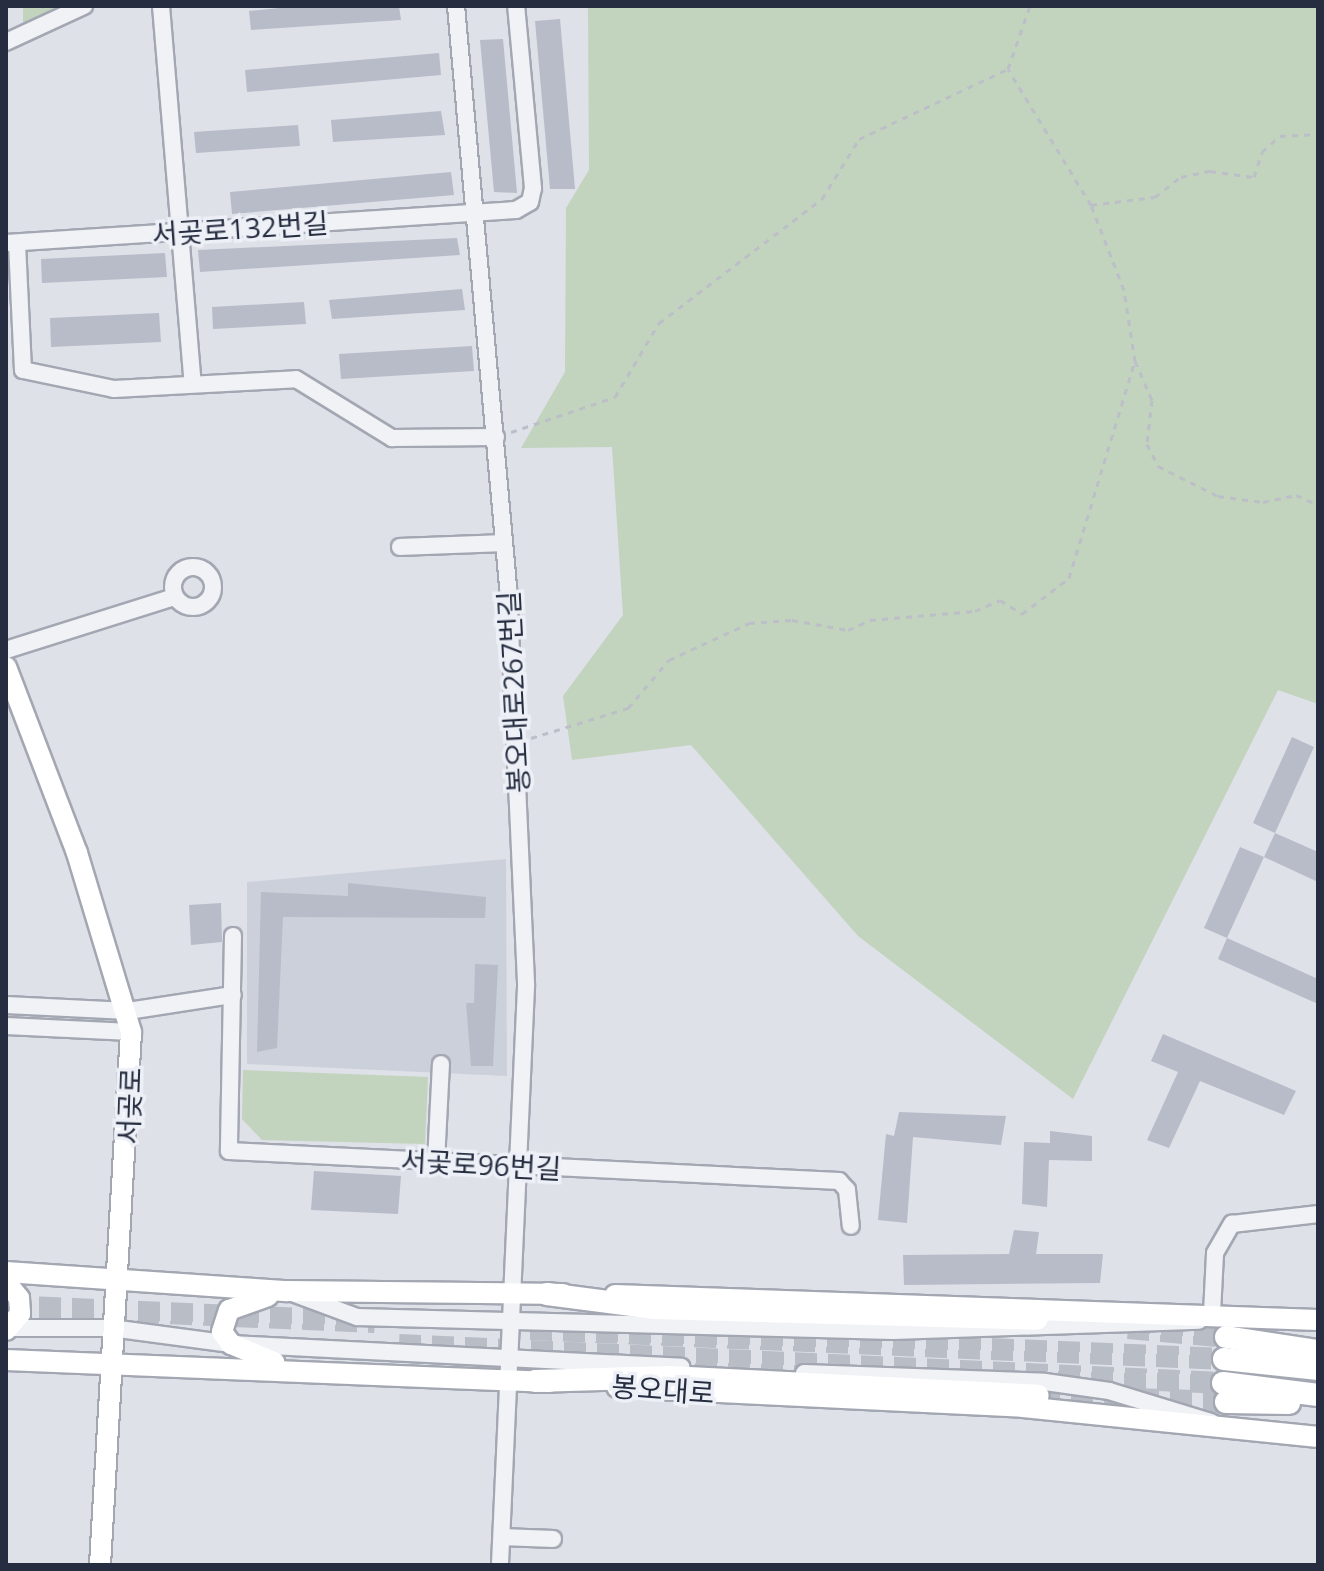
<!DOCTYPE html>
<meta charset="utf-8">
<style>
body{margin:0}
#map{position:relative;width:1324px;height:1571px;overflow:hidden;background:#dee1e8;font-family:"Open Sans","Noto Sans KR",sans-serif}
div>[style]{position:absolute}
.built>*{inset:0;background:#ccd0da}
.green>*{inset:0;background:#c2d3be}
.building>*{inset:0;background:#b8bcc8}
.highway-tunnel>*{height:22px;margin-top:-11px;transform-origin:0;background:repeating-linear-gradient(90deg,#b9bdc6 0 22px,transparent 0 33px)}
.path>*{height:3px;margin-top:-1.5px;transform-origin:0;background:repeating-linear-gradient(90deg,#bcbfc7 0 6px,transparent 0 12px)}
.roads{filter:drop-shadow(2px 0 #a3a7b2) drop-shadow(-2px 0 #a3a7b2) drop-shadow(0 2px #a3a7b2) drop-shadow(0 -2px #a3a7b2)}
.minor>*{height:16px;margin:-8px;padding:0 8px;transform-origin:8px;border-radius:8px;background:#f1f2f6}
.minor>.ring{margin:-8px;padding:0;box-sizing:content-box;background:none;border:16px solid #f1f2f6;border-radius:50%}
.major>*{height:20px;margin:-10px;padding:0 10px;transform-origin:10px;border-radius:10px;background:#fff}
.highway>*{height:22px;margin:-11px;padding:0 11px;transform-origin:11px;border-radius:11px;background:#fff}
span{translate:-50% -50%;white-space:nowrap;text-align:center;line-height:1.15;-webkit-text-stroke:7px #edf0f6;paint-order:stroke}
.street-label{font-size:28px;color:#262d40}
.frame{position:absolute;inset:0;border:8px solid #262d40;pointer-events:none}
</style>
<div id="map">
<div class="built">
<div style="clip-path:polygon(506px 859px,507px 1076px,247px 1064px,247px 882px)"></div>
</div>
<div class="green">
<div style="clip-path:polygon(23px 6px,72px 6px,23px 27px)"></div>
<div style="clip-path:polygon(588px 6px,1318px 6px,1318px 704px,1278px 690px,1073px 1099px,858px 936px,691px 745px,572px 760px,563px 696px,623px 615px,612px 447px,521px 448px,565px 372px,566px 208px,589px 170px)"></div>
<div style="clip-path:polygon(243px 1070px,428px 1077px,425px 1144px,262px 1140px,242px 1119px)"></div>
</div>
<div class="building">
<div style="clip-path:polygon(300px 6px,399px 6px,401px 20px,251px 30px,249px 11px)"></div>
<div style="clip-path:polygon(560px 19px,575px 189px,550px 189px,535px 21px)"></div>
<div style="clip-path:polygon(503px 39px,517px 193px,494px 192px,480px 40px)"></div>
<div style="clip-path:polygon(439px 53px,441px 75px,247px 92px,245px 70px)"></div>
<div style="clip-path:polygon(441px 111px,445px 135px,333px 142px,331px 120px)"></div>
<div style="clip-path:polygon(298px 125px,300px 146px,196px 153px,194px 132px)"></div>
<div style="clip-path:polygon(451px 172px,454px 195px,232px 214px,230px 192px)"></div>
<div style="clip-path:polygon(457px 238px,460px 255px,200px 272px,198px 250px)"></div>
<div style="clip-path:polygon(165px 253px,167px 277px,42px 283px,41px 259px)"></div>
<div style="clip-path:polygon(462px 289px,465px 310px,332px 319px,329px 300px)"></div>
<div style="clip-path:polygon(304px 302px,306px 324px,213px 329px,212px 307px)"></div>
<div style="clip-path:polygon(159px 313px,161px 342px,51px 347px,50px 318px)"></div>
<div style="clip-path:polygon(472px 346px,474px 371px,341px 379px,339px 354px)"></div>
<div style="clip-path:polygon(1292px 737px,1314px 747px,1275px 833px,1253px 823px)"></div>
<div style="clip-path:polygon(1275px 833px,1318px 852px,1318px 882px,1264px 857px)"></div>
<div style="clip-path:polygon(1240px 847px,1264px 857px,1227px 938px,1204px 928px)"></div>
<div style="clip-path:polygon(348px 883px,486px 897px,485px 918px,283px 917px,277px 1048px,257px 1052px,261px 892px,348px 896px)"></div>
<div style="clip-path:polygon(221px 903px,222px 942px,191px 945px,189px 905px)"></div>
<div style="clip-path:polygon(1227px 938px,1318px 979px,1318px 1004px,1218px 959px)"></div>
<div style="clip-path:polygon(475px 964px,498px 965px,493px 1066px,471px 1066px,466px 1003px,474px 1003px)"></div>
<div style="clip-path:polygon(1163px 1034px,1296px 1091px,1284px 1115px,1200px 1081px,1169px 1148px,1147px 1140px,1178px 1072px,1151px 1061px)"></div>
<div style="clip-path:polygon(899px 1112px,1006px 1116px,1001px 1145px,913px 1137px,907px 1223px,878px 1220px,886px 1134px,894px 1136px)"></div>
<div style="clip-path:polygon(1050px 1131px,1092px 1136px,1092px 1161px,1049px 1160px,1047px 1207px,1022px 1204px,1024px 1142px,1050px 1143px)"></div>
<div style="clip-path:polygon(314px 1171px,401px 1176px,398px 1214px,311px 1210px)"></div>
<div style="clip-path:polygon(1014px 1230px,1039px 1232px,1036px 1254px,1103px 1254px,1100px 1283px,904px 1285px,903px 1255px,1009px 1254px)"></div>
</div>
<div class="highway-tunnel">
<div style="left:6px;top:1306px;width:369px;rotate:2.5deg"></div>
<div style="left:1128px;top:1328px;width:98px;rotate:5.2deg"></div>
<div style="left:530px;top:1329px;width:695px;rotate:2.48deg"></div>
<div style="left:399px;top:1345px;width:825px;rotate:2.64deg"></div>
<div style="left:1038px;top:1396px;width:188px;rotate:1.8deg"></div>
</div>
<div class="path">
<div style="left:1091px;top:205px;width:64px;rotate:-7.1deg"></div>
<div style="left:1155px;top:197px;width:33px;rotate:-38deg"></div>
<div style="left:1181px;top:177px;width:30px;rotate:-12deg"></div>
<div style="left:1210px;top:171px;width:44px;rotate:7.8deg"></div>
<div style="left:1254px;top:177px;width:26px;rotate:-72deg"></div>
<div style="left:1262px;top:152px;width:24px;rotate:-42deg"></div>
<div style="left:1280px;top:136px;width:38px;rotate:-3deg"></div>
<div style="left:1135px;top:361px;width:43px;rotate:66.4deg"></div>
<div style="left:1152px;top:400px;width:44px;rotate:96.5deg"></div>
<div style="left:1147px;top:444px;width:25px;rotate:63deg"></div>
<div style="left:1158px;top:466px;width:67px;rotate:26.6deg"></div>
<div style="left:1218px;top:496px;width:45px;rotate:7.6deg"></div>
<div style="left:1263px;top:502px;width:34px;rotate:-12deg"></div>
<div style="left:1296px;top:495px;width:24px;rotate:24deg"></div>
<div style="left:511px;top:432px;width:110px;rotate:-18.6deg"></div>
<div style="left:615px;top:397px;width:86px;rotate:-59.3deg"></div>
<div style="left:659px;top:323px;width:205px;rotate:-37.3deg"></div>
<div style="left:822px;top:199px;width:70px;rotate:-58.3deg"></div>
<div style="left:859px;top:139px;width:165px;rotate:-25.2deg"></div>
<div style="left:531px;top:738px;width:102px;rotate:-17.2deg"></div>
<div style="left:628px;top:708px;width:63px;rotate:-49.5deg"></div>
<div style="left:669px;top:660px;width:88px;rotate:-24.8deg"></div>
<div style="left:749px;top:623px;width:43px;rotate:-4deg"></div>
<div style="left:792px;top:620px;width:57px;rotate:10.1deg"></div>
<div style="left:848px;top:630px;width:24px;rotate:-24deg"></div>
<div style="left:870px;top:620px;width:105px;rotate:-4.9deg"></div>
<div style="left:975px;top:611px;width:27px;rotate:-24deg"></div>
<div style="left:1000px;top:600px;width:26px;rotate:32deg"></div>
<div style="left:1022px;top:614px;width:59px;rotate:-37.5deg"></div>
<div style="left:1069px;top:578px;width:227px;rotate:-73.1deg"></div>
<div style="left:1135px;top:361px;width:72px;rotate:-98.8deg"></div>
<div style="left:1124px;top:290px;width:91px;rotate:-111.2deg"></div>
<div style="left:1091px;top:205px;width:159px;rotate:-121.4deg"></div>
<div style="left:1008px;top:69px;width:67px;rotate:-70.8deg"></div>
</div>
<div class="roads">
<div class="minor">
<div style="left:161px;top:6px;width:379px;rotate:85.2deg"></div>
<div style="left:456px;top:6px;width:582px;rotate:84.88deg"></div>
<div style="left:508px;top:586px;width:401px;rotate:87.4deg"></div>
<div style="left:526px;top:987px;width:579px;rotate:92.58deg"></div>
<div style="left:6px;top:42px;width:86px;rotate:-24.8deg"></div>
<div style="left:6px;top:243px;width:511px;rotate:-3.7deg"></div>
<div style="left:516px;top:210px;width:16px;rotate:-30deg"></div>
<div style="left:530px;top:202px;width:14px;rotate:-78deg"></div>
<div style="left:533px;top:188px;width:183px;rotate:-95.3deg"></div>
<div style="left:17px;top:243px;width:127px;rotate:87.3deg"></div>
<div style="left:23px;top:370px;width:93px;rotate:11.8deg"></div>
<div style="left:114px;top:389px;width:182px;rotate:-3.1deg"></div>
<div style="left:296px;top:379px;width:113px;rotate:31.6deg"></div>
<div style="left:392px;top:438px;width:104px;rotate:-0.6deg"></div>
<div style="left:400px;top:547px;width:104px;rotate:-2.2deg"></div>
<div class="ring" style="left:173px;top:567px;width:24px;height:24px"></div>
<div style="left:6px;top:650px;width:176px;rotate:-17.5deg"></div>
<div style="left:233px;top:936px;width:215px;rotate:91.1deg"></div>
<div style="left:229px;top:1151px;width:611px;rotate:2.82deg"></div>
<div style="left:839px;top:1181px;width:12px;rotate:48deg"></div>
<div style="left:847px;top:1190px;width:36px;rotate:84deg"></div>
<div style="left:6px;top:1005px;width:122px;rotate:2.8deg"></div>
<div style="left:128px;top:1011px;width:106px;rotate:-8.7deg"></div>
<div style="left:6px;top:1026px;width:125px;rotate:2.7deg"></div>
<div style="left:436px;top:1162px;width:98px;rotate:-87.1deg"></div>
<div style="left:295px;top:1294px;width:66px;rotate:20.4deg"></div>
<div style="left:357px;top:1317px;width:536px;rotate:1.5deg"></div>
<div style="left:893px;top:1331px;width:306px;rotate:-1.9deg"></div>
<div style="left:1212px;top:1313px;width:60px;rotate:-87.1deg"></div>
<div style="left:1215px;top:1253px;width:34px;rotate:-60deg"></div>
<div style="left:1232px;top:1224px;width:87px;rotate:-6.6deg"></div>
<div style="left:12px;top:1328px;width:99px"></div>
<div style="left:111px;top:1328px;width:121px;rotate:7.6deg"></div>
<div style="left:231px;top:1344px;width:451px;rotate:2.9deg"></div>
<div style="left:804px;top:1373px;width:241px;rotate:2.1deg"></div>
<div style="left:1045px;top:1382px;width:65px;rotate:8deg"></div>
<div style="left:1109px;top:1391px;width:107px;rotate:16.9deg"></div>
<div style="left:502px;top:1537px;width:51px;rotate:2.2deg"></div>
</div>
<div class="major">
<div style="left:6px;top:667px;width:199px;rotate:69.1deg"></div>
<div style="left:77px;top:853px;width:187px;rotate:73.2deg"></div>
<div style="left:131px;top:1032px;width:534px;rotate:93.33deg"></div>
<div style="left:6px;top:1272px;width:282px;rotate:3.9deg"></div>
<div style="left:287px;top:1291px;width:276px;rotate:0.6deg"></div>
<div style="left:6px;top:1282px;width:21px;rotate:51deg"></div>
<div style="left:19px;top:1298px;width:16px;rotate:86deg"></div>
<div style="left:20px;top:1314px;width:21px;rotate:131deg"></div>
<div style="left:615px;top:1295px;width:703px;rotate:2.04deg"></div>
<div style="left:268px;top:1296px;width:41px;rotate:160.3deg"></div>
<div style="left:229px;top:1310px;width:23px;rotate:108deg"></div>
<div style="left:222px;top:1332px;width:15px;rotate:53deg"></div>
<div style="left:231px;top:1344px;width:47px;rotate:22.7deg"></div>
<div style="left:6px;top:1360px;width:544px;rotate:2.32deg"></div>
<div style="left:617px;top:1387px;width:406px;rotate:2.8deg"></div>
<div style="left:1023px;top:1407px;width:297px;rotate:5.8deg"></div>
</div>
<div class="highway">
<div style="left:547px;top:1294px;width:109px;rotate:7.4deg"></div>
<div style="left:655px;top:1308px;width:382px;rotate:1.6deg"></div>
<div style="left:1226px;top:1337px;width:93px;rotate:8.7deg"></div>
<div style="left:1224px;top:1359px;width:95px;rotate:6.1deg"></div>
<div style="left:535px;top:1381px;width:134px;rotate:-1.7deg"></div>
<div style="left:669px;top:1377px;width:369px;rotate:2.9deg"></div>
<div style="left:1223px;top:1383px;width:96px;rotate:7.2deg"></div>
<div style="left:1226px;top:1402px;width:63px;rotate:0.9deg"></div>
</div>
</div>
<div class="street-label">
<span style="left:240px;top:228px;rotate:-4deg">서곶로132번길</span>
<span style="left:513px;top:692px;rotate:-93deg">봉오대로267번길</span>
<span style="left:129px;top:1106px;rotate:-88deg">서곶로</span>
<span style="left:481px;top:1164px;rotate:3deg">서곷로96번길</span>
<span style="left:663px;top:1389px;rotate:4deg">봉오대로</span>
</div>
<div class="frame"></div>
</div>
